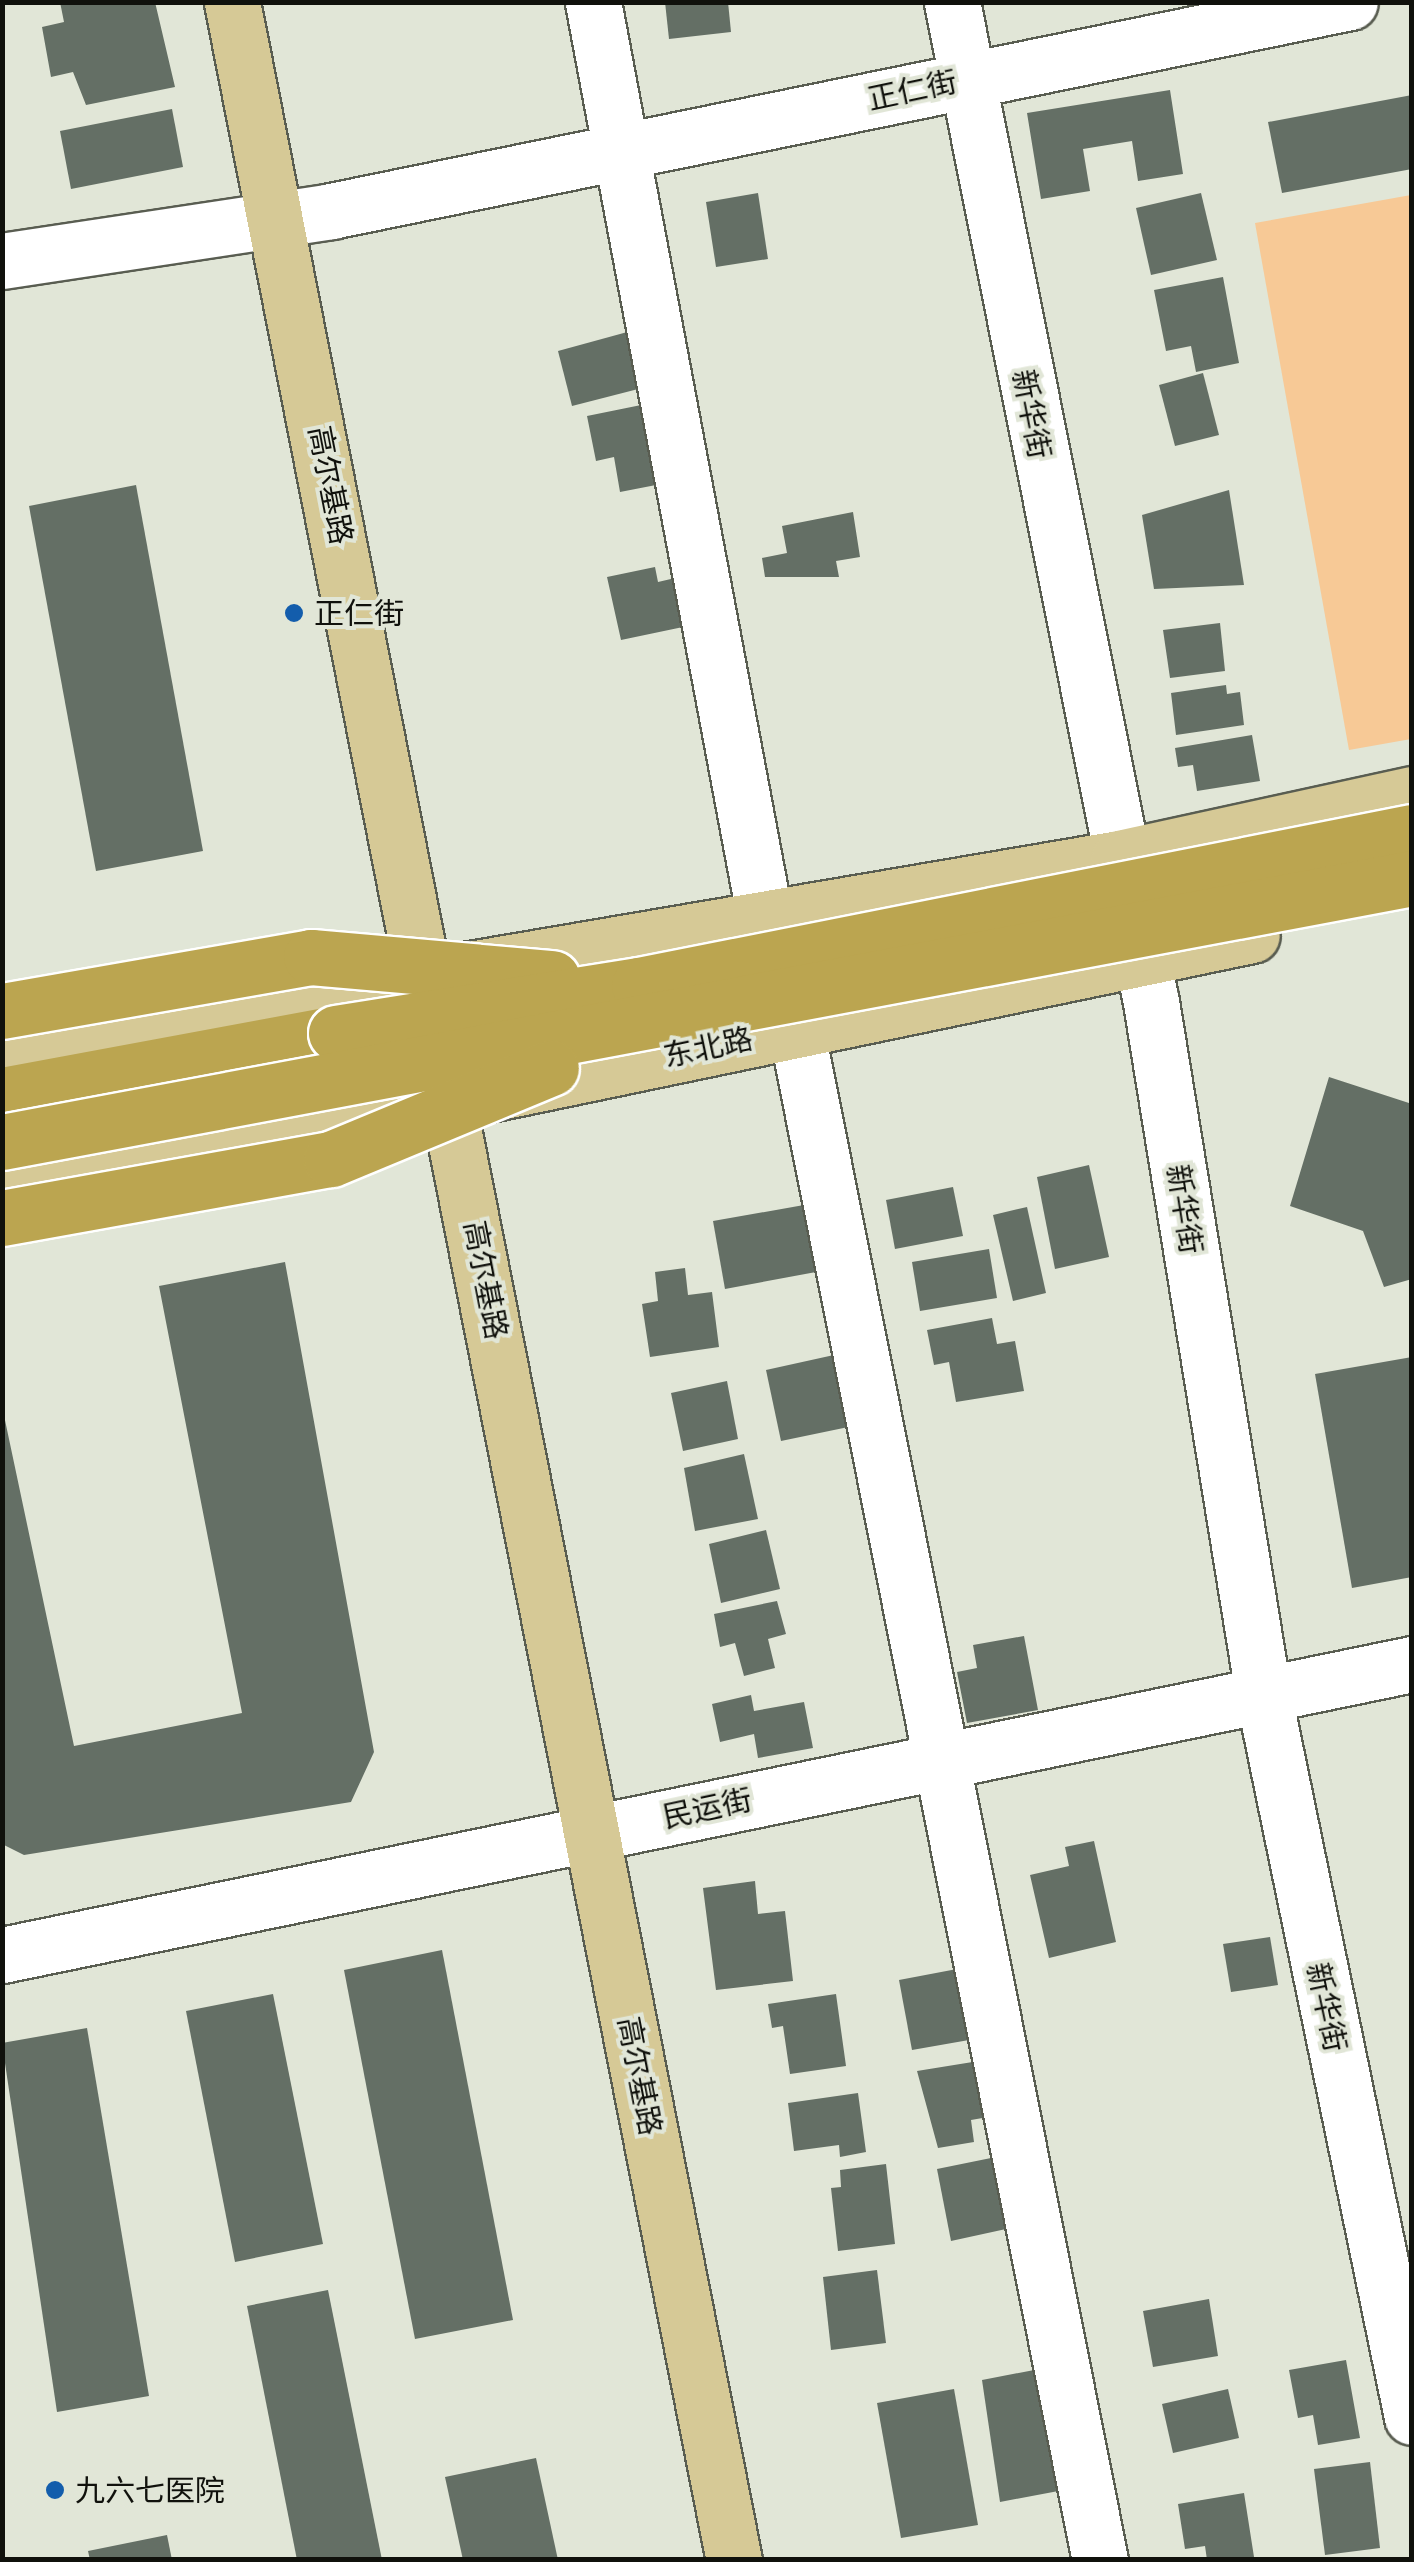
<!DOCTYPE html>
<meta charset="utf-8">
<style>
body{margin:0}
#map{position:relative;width:1414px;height:2562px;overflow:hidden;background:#e1e6d7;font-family:Ubuntu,"Noto Sans SC",sans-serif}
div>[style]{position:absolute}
.green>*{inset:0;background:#f7c996}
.building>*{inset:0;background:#646f65}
.roads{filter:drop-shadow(2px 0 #595d51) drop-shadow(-2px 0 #595d51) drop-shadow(0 2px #595d51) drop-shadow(0 -2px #595d51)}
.minor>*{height:55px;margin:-27.5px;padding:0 27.5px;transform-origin:27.5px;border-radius:27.5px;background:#fff}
.major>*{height:55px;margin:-27.5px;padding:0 27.5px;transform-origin:27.5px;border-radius:27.5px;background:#d6c996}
.highway>*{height:55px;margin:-27.5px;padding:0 27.5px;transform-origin:27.5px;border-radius:27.5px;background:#bba550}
.bridges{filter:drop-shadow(2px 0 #fff) drop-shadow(-2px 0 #fff) drop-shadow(0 2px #fff) drop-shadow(0 -2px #fff)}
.highway-bridge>*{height:55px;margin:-27.5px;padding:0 27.5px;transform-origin:27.5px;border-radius:27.5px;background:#bba550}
.dots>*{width:28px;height:28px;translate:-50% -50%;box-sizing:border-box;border:5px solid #e1e6d7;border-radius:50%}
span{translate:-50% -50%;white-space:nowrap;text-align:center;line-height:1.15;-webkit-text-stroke:8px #e1e6d7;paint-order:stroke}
.street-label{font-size:30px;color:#10110c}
.poi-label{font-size:30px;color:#10110c}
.left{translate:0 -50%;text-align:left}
.frame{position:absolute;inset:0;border:5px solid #10110c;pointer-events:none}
</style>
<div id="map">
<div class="green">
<div style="clip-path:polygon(1411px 195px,1411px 739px,1349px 750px,1255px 223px)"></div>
</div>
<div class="building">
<div style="clip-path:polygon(60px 2px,155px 2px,175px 87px,86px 105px,73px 72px,51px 77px,42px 27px,64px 22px)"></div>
<div style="clip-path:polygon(665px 2px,728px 2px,731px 32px,669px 39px)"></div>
<div style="clip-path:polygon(1170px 90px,1183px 174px,1138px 181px,1132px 141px,1083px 149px,1090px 191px,1041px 199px,1027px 113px)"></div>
<div style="clip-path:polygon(1412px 95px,1412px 169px,1282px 193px,1268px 122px)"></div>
<div style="clip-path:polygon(172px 109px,183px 167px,71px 189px,60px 131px)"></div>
<div style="clip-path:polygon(758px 193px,768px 259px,716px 267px,706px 202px)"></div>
<div style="clip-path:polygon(1201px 193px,1217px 260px,1151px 275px,1136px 208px)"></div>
<div style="clip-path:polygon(1223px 277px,1239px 363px,1196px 372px,1191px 346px,1166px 351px,1154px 290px)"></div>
<div style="clip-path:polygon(631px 331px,646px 387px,572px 406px,558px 351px)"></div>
<div style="clip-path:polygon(1203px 373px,1219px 435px,1175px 446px,1159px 385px)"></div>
<div style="clip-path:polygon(651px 403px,656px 485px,620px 492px,614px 457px,596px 461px,587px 416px)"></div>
<div style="clip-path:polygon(136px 485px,203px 851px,96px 871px,29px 506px)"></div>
<div style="clip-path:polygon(1229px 490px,1244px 585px,1154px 589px,1142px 515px)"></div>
<div style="clip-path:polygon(853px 512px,860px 557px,836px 561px,839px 577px,765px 577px,762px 558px,787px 553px,782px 526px)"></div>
<div style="clip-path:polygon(655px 567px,658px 582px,688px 575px,683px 627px,621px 640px,607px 577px)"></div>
<div style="clip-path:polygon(1220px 623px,1225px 671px,1170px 678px,1163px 630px)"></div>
<div style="clip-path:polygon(1226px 685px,1227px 694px,1240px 692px,1244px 725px,1176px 735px,1171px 693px)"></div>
<div style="clip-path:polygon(1252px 735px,1260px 781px,1197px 791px,1193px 765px,1178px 767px,1175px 748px)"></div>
<div style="clip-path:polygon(1329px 1077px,1412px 1104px,1412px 1279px,1384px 1287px,1363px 1231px,1290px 1206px)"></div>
<div style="clip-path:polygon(1089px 1165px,1109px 1257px,1055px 1269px,1037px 1177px)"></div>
<div style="clip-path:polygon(953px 1187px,963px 1236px,895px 1249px,886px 1200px)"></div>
<div style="clip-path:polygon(804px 1205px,816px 1272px,725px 1289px,713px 1221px)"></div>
<div style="clip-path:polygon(1027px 1207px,1046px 1293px,1013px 1301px,993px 1215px)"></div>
<div style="clip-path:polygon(989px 1249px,997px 1298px,920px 1311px,912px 1262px)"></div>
<div style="clip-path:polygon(285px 1262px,374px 1752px,351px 1802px,24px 1855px,2px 1844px,2px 1406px,74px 1746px,242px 1713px,159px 1286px)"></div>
<div style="clip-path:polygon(685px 1268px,688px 1295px,712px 1292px,719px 1347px,650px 1357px,642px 1304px,658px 1301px,655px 1272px)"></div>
<div style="clip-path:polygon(992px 1318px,997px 1344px,1015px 1341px,1024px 1391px,956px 1402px,949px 1362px,934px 1365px,927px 1330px)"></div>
<div style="clip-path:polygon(843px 1353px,858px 1425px,781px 1441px,766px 1370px)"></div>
<div style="clip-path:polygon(1412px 1357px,1412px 1577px,1352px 1588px,1315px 1374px)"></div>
<div style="clip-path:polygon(727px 1381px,738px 1439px,683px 1451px,671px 1393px)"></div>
<div style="clip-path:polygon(744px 1454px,758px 1519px,695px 1531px,684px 1468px)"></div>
<div style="clip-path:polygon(766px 1530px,780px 1589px,721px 1603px,709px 1544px)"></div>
<div style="clip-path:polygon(777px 1601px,786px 1634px,768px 1639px,775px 1668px,744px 1676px,735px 1643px,720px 1647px,714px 1614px)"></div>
<div style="clip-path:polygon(1024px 1636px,1038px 1710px,967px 1723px,957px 1672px,977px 1668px,973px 1645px)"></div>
<div style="clip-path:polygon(751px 1695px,754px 1711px,804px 1702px,813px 1748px,758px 1758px,754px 1734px,720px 1742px,712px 1704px)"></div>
<div style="clip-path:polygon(1094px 1841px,1116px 1942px,1049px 1958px,1030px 1875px,1069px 1866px,1065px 1847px)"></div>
<div style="clip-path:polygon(755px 1881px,758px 1914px,785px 1911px,793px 1981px,716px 1990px,703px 1888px)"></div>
<div style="clip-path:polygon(1270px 1937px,1278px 1985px,1231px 1992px,1223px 1944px)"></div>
<div style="clip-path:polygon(442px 1950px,513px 2320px,415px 2339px,344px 1970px)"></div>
<div style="clip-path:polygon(957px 1969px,969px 2040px,912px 2050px,899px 1980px)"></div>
<div style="clip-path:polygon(273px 1994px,323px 2244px,235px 2262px,186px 2011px)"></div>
<div style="clip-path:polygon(836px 1994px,846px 2066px,790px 2074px,783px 2026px,772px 2028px,768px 2004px)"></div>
<div style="clip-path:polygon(87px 2028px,149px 2396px,57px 2412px,2px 2043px)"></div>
<div style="clip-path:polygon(985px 2060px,994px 2116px,971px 2120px,974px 2142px,938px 2148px,917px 2071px)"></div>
<div style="clip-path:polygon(858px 2093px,866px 2152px,840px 2157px,839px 2145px,794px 2151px,788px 2103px)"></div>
<div style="clip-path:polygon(991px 2158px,1006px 2229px,951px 2241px,937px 2169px)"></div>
<div style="clip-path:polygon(886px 2164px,895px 2244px,838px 2251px,831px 2188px,841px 2187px,840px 2170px)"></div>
<div style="clip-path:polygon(877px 2270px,886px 2343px,831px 2350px,823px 2277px)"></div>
<div style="clip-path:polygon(328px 2290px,382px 2560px,297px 2560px,247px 2306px)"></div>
<div style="clip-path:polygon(1209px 2299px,1218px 2356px,1153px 2367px,1143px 2311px)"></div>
<div style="clip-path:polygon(1346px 2360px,1360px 2438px,1318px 2445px,1313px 2415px,1298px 2418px,1289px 2370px)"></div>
<div style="clip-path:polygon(1050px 2367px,1069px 2489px,1000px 2502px,982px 2380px)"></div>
<div style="clip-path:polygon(954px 2389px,978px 2525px,901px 2538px,877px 2403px)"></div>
<div style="clip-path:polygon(1228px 2389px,1239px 2438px,1173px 2453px,1162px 2404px)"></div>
<div style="clip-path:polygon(536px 2458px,558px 2560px,463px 2560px,445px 2477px)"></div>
<div style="clip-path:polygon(1370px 2462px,1380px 2548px,1325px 2555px,1314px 2469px)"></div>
<div style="clip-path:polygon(1244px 2493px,1254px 2557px,1207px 2560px,1205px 2546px,1185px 2549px,1178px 2504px)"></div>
<div style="clip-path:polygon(167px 2535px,172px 2560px,90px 2560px,88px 2551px)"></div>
</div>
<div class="roads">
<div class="minor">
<div style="left:593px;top:2px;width:932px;rotate:79.37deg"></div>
<div style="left:952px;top:2px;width:1020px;rotate:78.75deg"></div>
<div style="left:1151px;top:1002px;width:700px;rotate:80.79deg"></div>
<div style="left:1263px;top:1693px;width:739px;rotate:78.37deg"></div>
<div style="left:2px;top:261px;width:333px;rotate:-8.6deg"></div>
<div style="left:331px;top:211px;width:1040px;rotate:-11.59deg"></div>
<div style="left:796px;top:1028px;width:1562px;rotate:78.78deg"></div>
<div style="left:2px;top:1955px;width:1440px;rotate:-11.66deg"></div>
</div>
<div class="major">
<div style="left:232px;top:2px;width:2607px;rotate:78.9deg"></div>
<div style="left:2px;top:1049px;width:1133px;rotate:-9.7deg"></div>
<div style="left:1119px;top:858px;width:300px;rotate:-12.3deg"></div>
<div style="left:2px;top:1180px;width:456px;rotate:-9.9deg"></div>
<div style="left:451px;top:1102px;width:818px;rotate:-11.78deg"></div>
</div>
<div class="highway">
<div style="left:2px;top:1095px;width:340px;rotate:-10.5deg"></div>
</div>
</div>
<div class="bridges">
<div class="highway-bridge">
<div style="left:2px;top:1011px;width:314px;rotate:-9.9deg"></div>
<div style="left:311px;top:957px;width:242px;rotate:5deg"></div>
<div style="left:336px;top:1033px;width:307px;rotate:-9deg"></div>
<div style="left:639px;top:985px;width:788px;rotate:-11.2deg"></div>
<div style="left:2px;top:1142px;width:1435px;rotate:-10.6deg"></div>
<div style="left:2px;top:1218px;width:334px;rotate:-10.2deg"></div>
<div style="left:331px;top:1159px;width:238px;rotate:-22.5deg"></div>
</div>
</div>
<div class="dots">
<div style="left:294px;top:613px;background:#135dac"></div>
<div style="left:55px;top:2490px;background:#135dac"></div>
</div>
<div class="street-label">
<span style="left:912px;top:90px;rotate:-12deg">正仁街</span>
<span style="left:1032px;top:414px;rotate:79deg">新华街</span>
<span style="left:331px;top:485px;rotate:79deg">高尔基路</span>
<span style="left:708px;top:1047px;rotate:-12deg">东北路</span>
<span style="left:1185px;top:1209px;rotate:81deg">新华街</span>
<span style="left:486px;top:1280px;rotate:79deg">高尔基路</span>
<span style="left:707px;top:1808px;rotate:-12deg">民运街</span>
<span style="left:1327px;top:2007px;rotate:78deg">新华街</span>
<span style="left:640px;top:2076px;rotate:79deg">高尔基路</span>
</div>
<div class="poi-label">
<span class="left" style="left:314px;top:613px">正仁街</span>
<span class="left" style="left:75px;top:2490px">九六七医院</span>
</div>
<div class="frame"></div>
</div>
